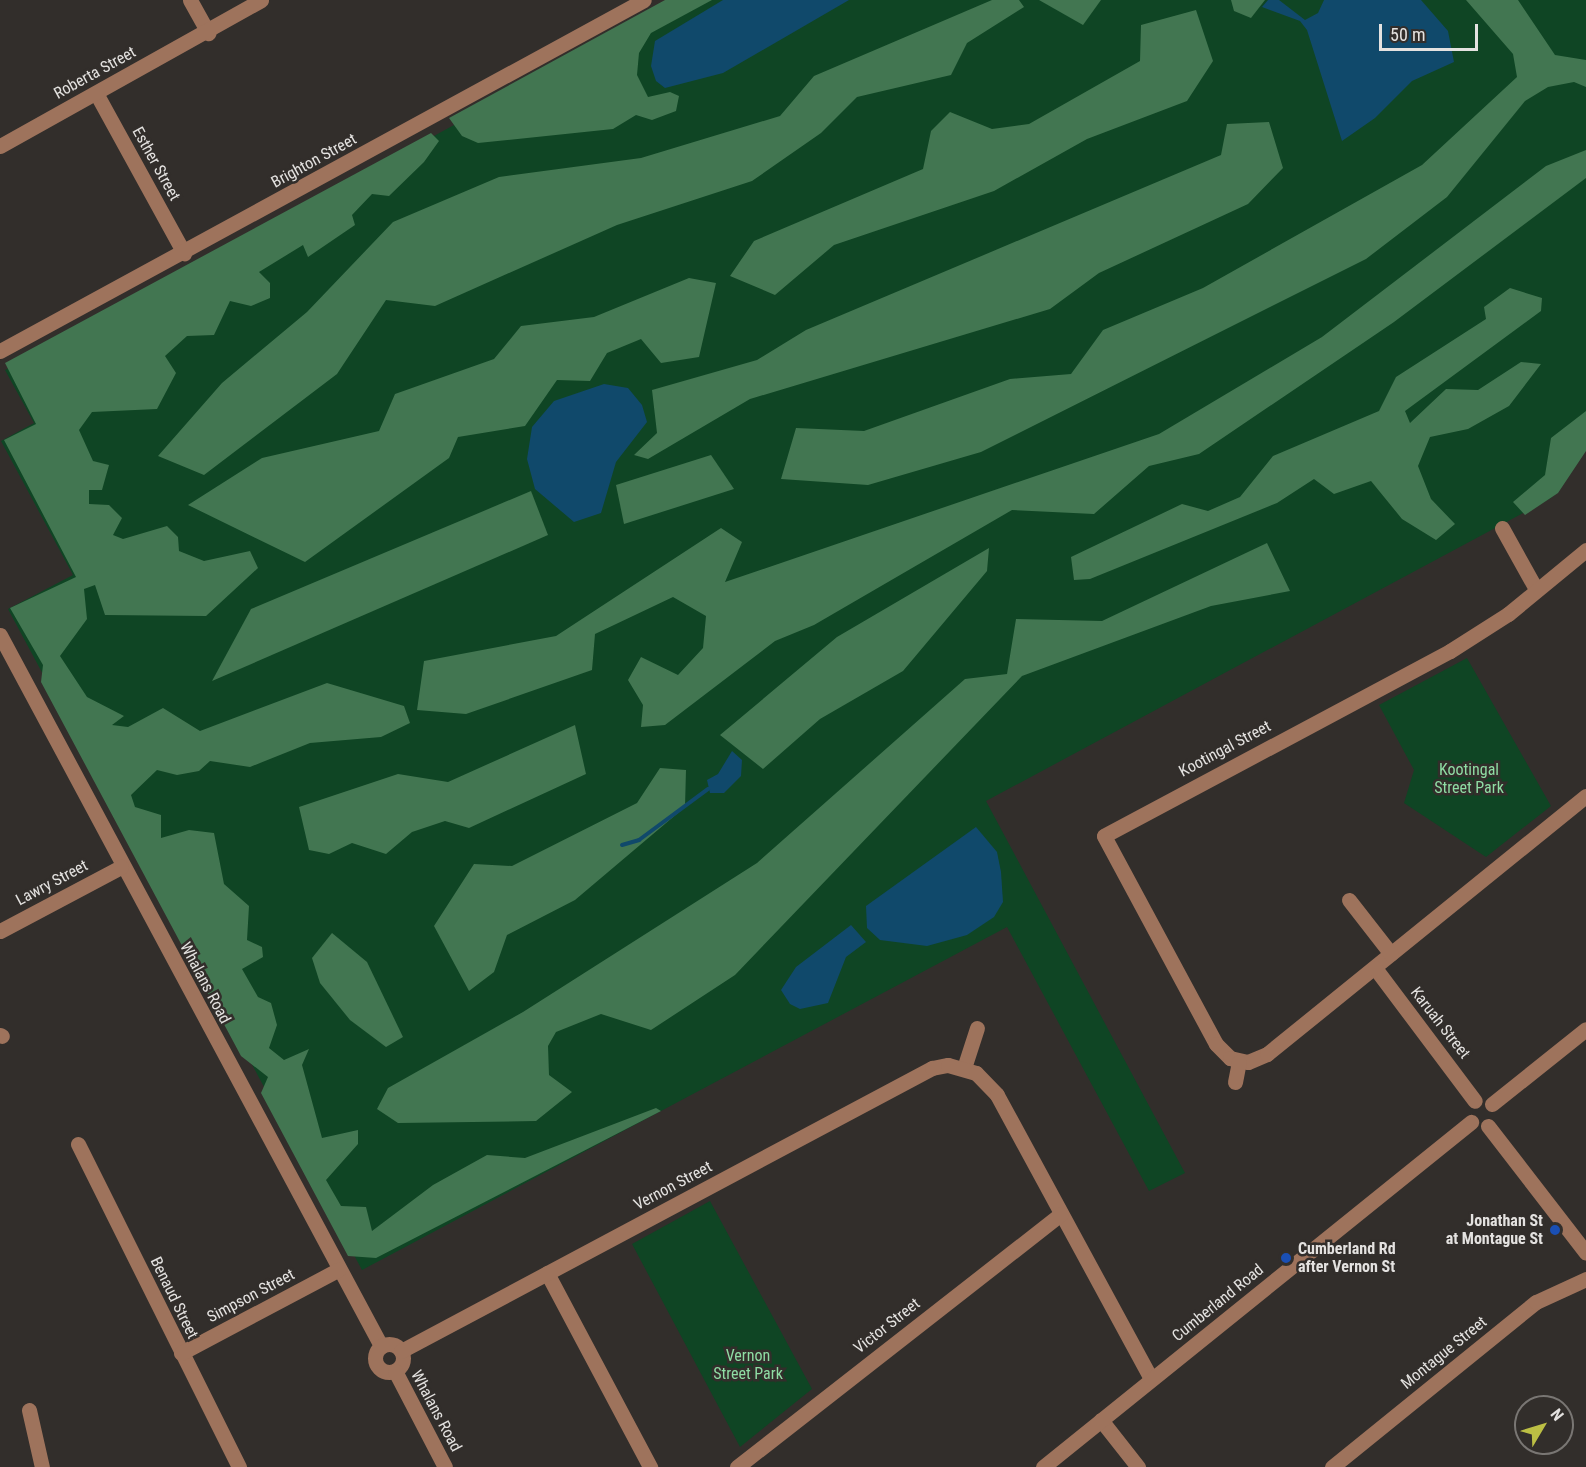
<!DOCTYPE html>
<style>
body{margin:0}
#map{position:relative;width:1586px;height:1467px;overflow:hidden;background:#322e2b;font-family:"Roboto Condensed",sans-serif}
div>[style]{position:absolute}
.green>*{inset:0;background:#0f4524}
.forest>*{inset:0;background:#427651}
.water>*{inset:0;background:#10496b}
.stream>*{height:4px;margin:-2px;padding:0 2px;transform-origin:2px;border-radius:2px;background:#10496b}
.minor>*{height:15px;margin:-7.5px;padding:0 7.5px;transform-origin:7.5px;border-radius:7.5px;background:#9e735c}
.minor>.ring{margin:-7.5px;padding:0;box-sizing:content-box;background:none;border:15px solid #9e735c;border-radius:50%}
.dots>*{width:16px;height:16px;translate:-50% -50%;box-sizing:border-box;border:3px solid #322e2b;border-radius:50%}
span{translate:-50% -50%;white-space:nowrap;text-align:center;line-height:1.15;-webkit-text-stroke:5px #322e2b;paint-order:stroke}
.street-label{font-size:16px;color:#e4e2e0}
.park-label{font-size:16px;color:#8fdda4}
.poi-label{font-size:16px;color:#e4e2e0;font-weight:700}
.right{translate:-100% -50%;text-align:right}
.left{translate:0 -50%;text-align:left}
.north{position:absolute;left:1514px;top:1395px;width:60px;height:60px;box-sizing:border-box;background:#322e2b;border:2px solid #797673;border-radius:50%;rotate:52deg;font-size:16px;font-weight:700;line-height:24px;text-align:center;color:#e4e2e0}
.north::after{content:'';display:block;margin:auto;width:21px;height:27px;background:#bcbf44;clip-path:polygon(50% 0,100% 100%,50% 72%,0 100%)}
.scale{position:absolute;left:1379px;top:24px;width:99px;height:27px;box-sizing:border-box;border:3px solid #e4e2e0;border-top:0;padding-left:8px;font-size:18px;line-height:21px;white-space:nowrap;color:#e4e2e0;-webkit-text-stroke:4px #322e2b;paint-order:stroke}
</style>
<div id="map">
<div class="green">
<div style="clip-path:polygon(683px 0,1586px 0,1586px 444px,1551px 498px,986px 801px,1185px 1173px,1149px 1191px,1007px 927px,362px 1270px,8px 609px,73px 575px,1px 441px,34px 423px,5px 370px)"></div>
<div style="clip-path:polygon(1467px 658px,1551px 806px,1486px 857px,1404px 803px,1414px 770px,1379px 705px)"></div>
<div style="clip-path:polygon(710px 1201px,812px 1389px,740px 1447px,632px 1244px)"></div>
</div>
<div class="forest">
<div style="clip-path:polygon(665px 0,712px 0,651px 33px,639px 53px,637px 75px,648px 97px,670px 92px,679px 96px,676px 111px,652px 120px,636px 115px,613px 129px,478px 143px,462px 136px,449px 118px)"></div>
<div style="clip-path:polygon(992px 0,1019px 0,1024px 7px,967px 43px,951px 75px,857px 97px,821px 133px,752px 181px,617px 225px,435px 306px,386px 300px,337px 374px,204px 475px,158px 456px,222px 383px,307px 312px,393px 222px,499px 177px,641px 158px,780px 116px,814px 76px)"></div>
<div style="clip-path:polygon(1039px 0,1101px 0,1083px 25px)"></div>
<div style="clip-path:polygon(1231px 0,1265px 0,1251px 18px,1234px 11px)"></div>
<div style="clip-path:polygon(1466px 0,1518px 0,1555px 55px,1586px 60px,1586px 87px,1574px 82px,1548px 87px,1525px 101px,1447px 197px,1366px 259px,981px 452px,868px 485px,781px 479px,796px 428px,864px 431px,1010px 379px,1071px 374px,1103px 330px,1203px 288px,1422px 165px,1517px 77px,1513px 54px)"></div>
<div style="clip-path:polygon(1196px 10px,1213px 61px,1187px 101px,1087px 139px,994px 191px,834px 245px,775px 295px,730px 276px,754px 241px,923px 169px,931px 131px,950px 112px,992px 129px,1029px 124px,1140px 61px,1141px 25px)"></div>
<div style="clip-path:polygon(1269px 122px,1283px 168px,1248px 204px,1099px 273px,1050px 309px,750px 399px,648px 459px,634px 455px,657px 433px,652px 390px,757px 360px,806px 330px,1221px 155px,1227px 124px)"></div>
<div style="clip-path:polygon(431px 133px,439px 141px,424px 162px,389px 196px,372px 194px,352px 215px,355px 225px,308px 257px,303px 245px,259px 272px,270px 283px,270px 298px,251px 306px,230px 301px,214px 335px,187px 336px,165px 356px,176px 373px,157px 409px,92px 412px,79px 430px,93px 461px,109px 465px,102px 490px,89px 490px,89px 504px,109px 505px,122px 518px,113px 535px,123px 539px,167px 526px,178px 537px,179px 551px,204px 561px,250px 551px,258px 568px,206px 616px,105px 615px,95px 585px,84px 589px,87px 619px,60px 656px,87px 697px,124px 716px,112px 725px,128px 727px,163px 708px,200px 731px,327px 683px,404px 706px,410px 723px,381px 737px,310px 743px,250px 767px,210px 761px,199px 771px,177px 775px,157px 770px,131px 795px,135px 807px,161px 815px,161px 838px,189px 830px,214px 833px,224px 884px,249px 906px,247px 940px,262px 947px,263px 957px,242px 969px,258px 997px,271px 1003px,277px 1025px,269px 1048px,284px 1060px,309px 1049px,302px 1065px,322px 1138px,358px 1130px,358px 1144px,326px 1180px,341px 1206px,366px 1207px,372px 1231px,433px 1185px,487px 1155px,525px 1158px,656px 1108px,661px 1111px,376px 1258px,348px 1256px,261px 1093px,268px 1077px,241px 1056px,41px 682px,43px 665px,10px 608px,76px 577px,4px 440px,36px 424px,5px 363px)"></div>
<div style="clip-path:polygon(1586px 150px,1586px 178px,1394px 322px,1199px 454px,1149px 466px,1094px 514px,1012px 510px,814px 625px,775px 641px,665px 725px,641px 727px,643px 705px,628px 680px,641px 657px,678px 675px,703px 648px,706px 616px,673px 597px,595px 634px,592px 670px,466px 714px,417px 710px,424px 661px,556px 636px,721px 528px,742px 542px,725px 582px,1159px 434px,1322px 337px,1546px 166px)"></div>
<div style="clip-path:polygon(689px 278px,716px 283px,699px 357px,661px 363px,641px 339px,607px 353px,590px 381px,557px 380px,525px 426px,458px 437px,449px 458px,305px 562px,188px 505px,262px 458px,379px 431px,395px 394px,494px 359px,521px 326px,594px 317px)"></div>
<div style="clip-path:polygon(1510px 288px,1542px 298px,1541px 311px,1405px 411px,1410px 423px,1446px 389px,1478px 390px,1521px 362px,1541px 364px,1509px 406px,1468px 429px,1430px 437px,1418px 466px,1431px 499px,1455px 524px,1436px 540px,1402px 519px,1371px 481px,1334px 494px,1314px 479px,1277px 503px,1090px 579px,1074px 580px,1071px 557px,1182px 504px,1208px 511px,1240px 497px,1273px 456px,1379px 411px,1396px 377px,1486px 319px,1484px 307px)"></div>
<div style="clip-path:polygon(1586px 411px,1586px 451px,1558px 493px,1525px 515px,1513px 502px,1545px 475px,1551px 438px)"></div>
<div style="clip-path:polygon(711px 455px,734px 489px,624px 524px,616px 485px)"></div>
<div style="clip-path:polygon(531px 491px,548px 535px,212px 681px,251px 609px)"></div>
<div style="clip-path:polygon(1267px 543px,1290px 591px,1211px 606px,1022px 676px,735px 975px,651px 1030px,601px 1014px,556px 1032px,548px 1046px,549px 1075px,572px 1092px,536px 1121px,398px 1123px,377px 1109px,388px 1088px,523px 1012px,757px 863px,965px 679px,1007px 674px,1016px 619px,1102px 621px)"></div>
<div style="clip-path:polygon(989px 548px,987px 571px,903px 671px,820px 719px,763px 769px,720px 735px,837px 637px)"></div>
<div style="clip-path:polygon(575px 725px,586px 774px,469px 828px,445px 821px,412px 832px,386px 854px,352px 843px,329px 854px,309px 850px,299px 807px,398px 774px,448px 782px)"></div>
<div style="clip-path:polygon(660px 768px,686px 770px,685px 807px,575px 900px,507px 935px,494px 972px,469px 991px,434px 926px,474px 864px,512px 866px,637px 803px)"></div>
<div style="clip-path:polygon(332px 933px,367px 962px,403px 1037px,386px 1047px,350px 1020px,320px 983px,312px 958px)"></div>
</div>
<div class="water">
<div style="clip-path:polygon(723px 0,849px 0,723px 73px,665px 88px,656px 81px,651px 66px,655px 41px)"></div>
<div style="clip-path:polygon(1268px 0,1279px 0,1305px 20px,1318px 13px,1324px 0,1421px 0,1448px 31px,1454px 62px,1412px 81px,1375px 118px,1342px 141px,1307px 30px,1300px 21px,1262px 7px)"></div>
<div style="clip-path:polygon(604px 384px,628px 388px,642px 405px,647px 422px,616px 462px,601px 513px,574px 522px,535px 489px,527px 459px,532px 427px,554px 401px)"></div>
<div style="clip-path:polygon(732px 751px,742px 760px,741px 776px,724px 793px,710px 793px,707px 780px,718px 774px)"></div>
<div style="clip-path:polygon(976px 827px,997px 852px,1001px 872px,1003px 902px,994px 917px,967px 935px,927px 946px,880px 940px,867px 928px,866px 906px)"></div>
<div style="clip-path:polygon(851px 925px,866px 942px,846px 957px,828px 1003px,800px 1009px,790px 1004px,781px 990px,796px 967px)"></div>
</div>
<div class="stream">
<div style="left:622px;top:845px;width:18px;rotate:-16deg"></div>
<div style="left:639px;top:840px;width:86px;rotate:-36.5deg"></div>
</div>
<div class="minor">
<div style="left:190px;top:0;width:38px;rotate:61deg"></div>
<div style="left:96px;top:93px;width:183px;rotate:61.2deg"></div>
<div style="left:0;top:146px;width:299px;rotate:-29.2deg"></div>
<div style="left:0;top:351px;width:733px;rotate:-28.59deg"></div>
<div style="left:1502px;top:528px;width:70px;rotate:60.9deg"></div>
<div style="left:1586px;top:550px;width:101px;rotate:140.6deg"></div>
<div style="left:1508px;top:614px;width:69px;rotate:147.5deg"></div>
<div style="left:1450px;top:651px;width:392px;rotate:151.9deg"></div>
<div style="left:1104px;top:836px;width:236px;rotate:61.7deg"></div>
<div style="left:1216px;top:1044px;width:20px;rotate:45deg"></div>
<div style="left:1230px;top:1058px;width:18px;rotate:13deg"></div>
<div style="left:1248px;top:1062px;width:21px;rotate:-23deg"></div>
<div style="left:1267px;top:1054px;width:410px;rotate:-39deg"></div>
<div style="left:0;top:635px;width:807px;rotate:61.81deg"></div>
<div style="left:1349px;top:900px;width:68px;rotate:52.1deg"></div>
<div style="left:0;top:931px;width:137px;rotate:-27.9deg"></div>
<div style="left:1375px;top:968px;width:166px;rotate:53.1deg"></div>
<div style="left:0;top:1035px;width:2px;rotate:27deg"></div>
<div style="left:964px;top:1068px;width:42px;rotate:-72deg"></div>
<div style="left:1235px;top:1082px;width:20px;rotate:-79deg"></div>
<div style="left:1492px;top:1104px;width:120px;rotate:-38.6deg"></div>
<div style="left:1488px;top:1126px;width:160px;rotate:52.3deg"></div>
<div style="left:78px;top:1144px;width:361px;rotate:63.5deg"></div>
<div style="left:547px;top:1273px;width:220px;rotate:62deg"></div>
<div class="ring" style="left:375px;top:1344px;width:13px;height:13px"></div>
<div style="left:401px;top:1351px;width:602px;rotate:-28.06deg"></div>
<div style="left:932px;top:1068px;width:16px;rotate:-11deg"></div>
<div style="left:948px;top:1065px;width:29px;rotate:16deg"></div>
<div style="left:976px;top:1073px;width:30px;rotate:46deg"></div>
<div style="left:997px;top:1095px;width:323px;rotate:61.5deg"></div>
<div style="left:181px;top:1353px;width:178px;rotate:-27.9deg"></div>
<div style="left:395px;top:1371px;width:108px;rotate:62.5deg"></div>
<div style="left:29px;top:1410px;width:58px;rotate:77.2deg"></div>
<div style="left:1101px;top:1420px;width:60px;rotate:51.8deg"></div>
<div style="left:737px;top:1467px;width:411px;rotate:-38deg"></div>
<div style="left:1043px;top:1467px;width:550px;rotate:-38.87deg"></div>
<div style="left:1332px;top:1467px;width:262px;rotate:-39deg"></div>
<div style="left:1536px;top:1302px;width:55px;rotate:-24.7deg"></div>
</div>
<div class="dots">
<div style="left:1555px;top:1230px;background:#1a4fb4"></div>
<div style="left:1286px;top:1258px;background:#1a4fb4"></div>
</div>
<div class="street-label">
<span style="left:95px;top:73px;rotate:-29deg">Roberta Street</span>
<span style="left:314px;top:161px;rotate:-29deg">Brighton Street</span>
<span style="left:156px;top:164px;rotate:61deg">Esther Street</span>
<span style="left:1225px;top:749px;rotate:-28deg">Kootingal Street</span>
<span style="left:52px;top:883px;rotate:-28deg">Lawry Street</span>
<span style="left:205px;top:983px;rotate:62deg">Whalans Road</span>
<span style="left:1440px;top:1023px;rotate:52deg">Karuah Street</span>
<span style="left:673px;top:1186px;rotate:-28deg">Vernon Street</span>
<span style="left:251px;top:1296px;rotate:-28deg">Simpson Street</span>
<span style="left:174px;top:1298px;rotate:64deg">Benaud Street</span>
<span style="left:1218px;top:1303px;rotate:-39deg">Cumberland Road</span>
<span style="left:887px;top:1326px;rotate:-38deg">Victor Street</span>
<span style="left:1444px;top:1353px;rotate:-39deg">Montague Street</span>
<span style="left:436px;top:1411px;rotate:62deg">Whalans Road</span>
</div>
<div class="park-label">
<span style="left:1469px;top:779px">Kootingal<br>Street Park</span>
<span style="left:748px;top:1365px">Vernon<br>Street Park</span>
</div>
<div class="poi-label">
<span class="right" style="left:1543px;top:1230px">Jonathan St<br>at Montague St</span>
<span class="left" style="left:1298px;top:1258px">Cumberland Rd<br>after Vernon St</span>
</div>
<div class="north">N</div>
<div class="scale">50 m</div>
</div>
